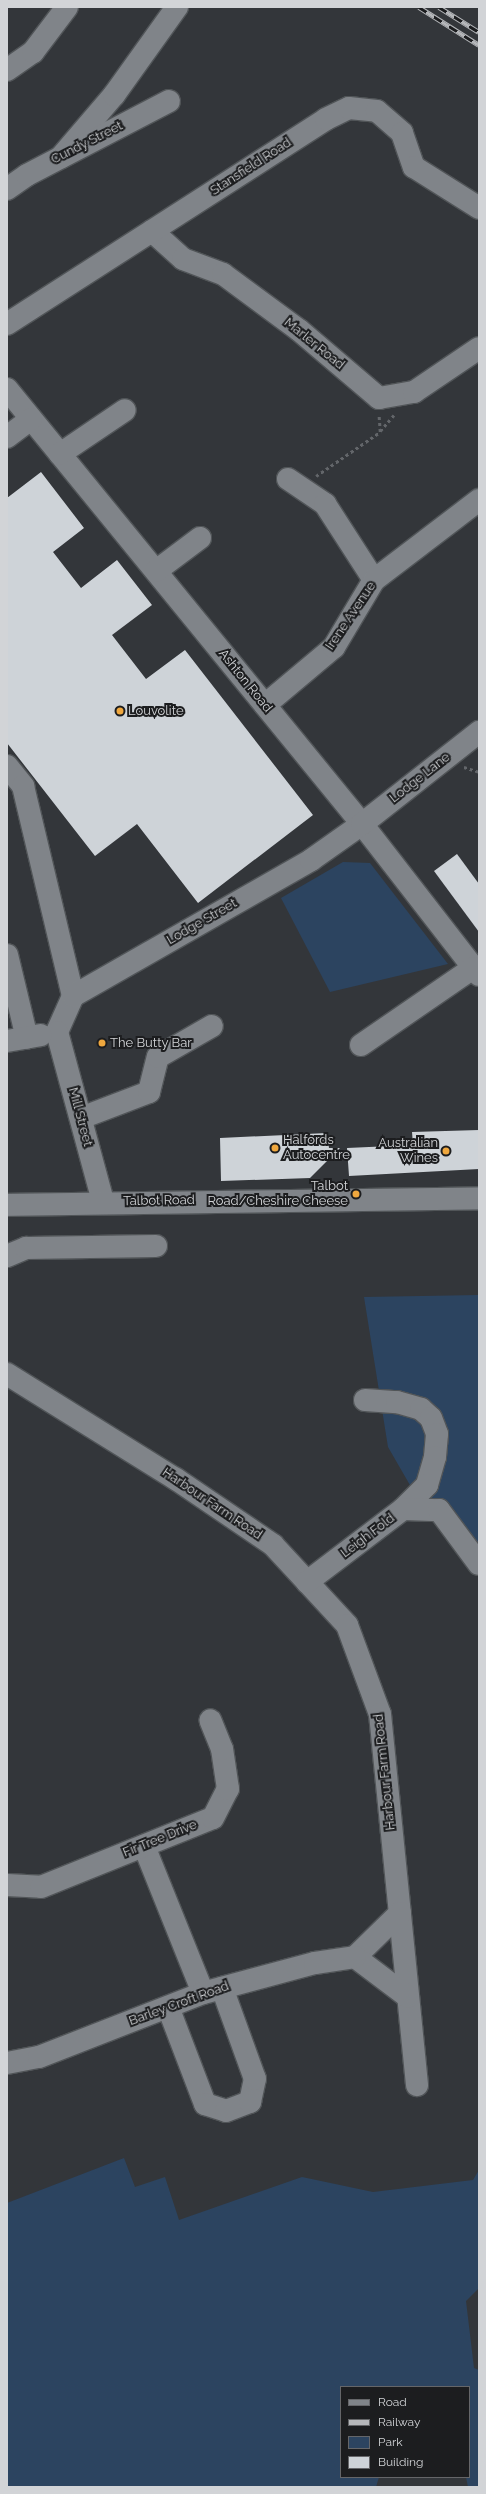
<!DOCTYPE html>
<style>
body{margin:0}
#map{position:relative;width:486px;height:2494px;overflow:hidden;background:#33363a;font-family:Raleway,sans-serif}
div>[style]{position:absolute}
.green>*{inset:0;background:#2c4460}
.building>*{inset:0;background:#ced3d8}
.path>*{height:2.5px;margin-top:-1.25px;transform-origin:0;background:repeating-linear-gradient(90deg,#63666a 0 3px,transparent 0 6px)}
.roads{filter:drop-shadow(1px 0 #515558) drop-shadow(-1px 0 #515558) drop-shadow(0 1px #515558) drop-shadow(0 -1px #515558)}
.minor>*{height:22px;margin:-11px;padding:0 11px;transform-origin:11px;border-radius:11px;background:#808489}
.rail>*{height:4.5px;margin-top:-2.25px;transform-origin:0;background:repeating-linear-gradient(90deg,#1c1d1f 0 9px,#b5b7ba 0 18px);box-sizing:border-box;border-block:1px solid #b5b7ba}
.dots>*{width:11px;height:11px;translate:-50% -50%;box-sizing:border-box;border:2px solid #1c1d1f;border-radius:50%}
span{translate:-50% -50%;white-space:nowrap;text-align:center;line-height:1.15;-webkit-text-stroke:4px #1c1d1f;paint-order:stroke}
.street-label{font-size:13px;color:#d2d4d7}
.poi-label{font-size:13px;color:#d2d4d7}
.left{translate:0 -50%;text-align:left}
.right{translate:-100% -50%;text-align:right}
.frame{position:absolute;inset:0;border:8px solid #d2d4d7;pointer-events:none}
.legend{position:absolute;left:340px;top:2386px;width:130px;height:92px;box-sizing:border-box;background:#1c1d1f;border:1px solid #656669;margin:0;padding:5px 7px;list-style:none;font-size:12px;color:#d2d4d7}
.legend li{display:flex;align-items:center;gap:8px;height:20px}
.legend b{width:20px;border:1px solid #656669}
</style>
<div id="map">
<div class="green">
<div style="clip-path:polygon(343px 862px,370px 863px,448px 964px,330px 992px,281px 898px)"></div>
<div style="clip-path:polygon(479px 1295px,479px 1544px,447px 1503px,418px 1499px,388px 1447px,364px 1297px)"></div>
<div style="clip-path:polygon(124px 2158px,135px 2187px,165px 2177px,179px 2220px,302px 2177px,373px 2192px,473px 2180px,479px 2170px,479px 2288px,466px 2301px,474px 2368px,479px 2370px,479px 2487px,468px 2487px,466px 2477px,469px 2477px,469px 2387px,341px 2387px,341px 2477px,379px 2477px,376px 2487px,7px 2487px,7px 2203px)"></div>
</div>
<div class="building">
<div style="clip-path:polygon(41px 472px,84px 528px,53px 552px,81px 588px,117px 560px,152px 605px,112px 635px,146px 679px,185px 650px,313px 815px,198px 903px,137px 824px,95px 856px,7px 743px,7px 498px)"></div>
<div style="clip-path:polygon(457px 854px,479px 884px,479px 932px,434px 871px)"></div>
<div style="clip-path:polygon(479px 1130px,479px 1169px,349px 1176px,347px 1148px,413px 1145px,412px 1132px)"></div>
<div style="clip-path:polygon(327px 1133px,329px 1148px,340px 1148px,310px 1178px,221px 1181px,220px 1138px)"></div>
</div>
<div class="path">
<div style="left:380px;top:431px;width:21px;rotate:-49deg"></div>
<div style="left:316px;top:476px;width:78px;rotate:-34.5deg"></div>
<div style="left:380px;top:432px;width:16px;rotate:-94deg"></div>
<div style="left:464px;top:767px;width:16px;rotate:18deg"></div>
</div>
<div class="roads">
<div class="minor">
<div style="left:7px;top:70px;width:32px;rotate:-35deg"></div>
<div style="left:33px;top:52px;width:56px;rotate:-52.9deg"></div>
<div style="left:61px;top:157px;width:82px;rotate:-49.5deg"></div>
<div style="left:114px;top:95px;width:108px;rotate:-54.4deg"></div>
<div style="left:7px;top:189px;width:24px;rotate:-35deg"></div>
<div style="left:27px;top:175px;width:160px;rotate:-27.5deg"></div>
<div style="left:152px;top:231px;width:42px;rotate:42.1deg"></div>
<div style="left:183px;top:259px;width:43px;rotate:20.6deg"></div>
<div style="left:223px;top:274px;width:94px;rotate:36.4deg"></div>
<div style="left:299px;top:330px;width:105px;rotate:40.4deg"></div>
<div style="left:379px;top:398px;width:36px;rotate:-10deg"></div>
<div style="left:414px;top:392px;width:78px;rotate:-34.1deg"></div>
<div style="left:7px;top:324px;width:379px;rotate:-32.7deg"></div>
<div style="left:326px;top:119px;width:25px;rotate:-26deg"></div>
<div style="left:349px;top:108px;width:28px;rotate:6deg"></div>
<div style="left:377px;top:111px;width:33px;rotate:41deg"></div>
<div style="left:402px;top:133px;width:36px;rotate:71deg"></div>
<div style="left:414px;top:167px;width:77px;rotate:32.2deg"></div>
<div style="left:7px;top:389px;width:561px;rotate:50.78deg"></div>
<div style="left:362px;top:824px;width:191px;rotate:52.2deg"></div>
<div style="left:7px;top:437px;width:30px;rotate:-37deg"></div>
<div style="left:60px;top:454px;width:78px;rotate:-34.1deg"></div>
<div style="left:288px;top:479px;width:45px;rotate:34deg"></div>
<div style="left:325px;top:504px;width:90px;rotate:57.2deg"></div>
<div style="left:156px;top:571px;width:55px;rotate:-36.9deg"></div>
<div style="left:265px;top:705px;width:90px;rotate:-40deg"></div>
<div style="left:334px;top:647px;width:78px;rotate:-59.2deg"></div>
<div style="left:374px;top:580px;width:132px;rotate:-37.3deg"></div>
<div style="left:7px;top:766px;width:26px;rotate:51deg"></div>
<div style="left:23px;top:786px;width:216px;rotate:76.6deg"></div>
<div style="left:7px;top:955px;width:85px;rotate:76.5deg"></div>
<div style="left:57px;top:1032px;width:39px;rotate:-66deg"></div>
<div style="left:73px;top:996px;width:274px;rotate:-29.7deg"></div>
<div style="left:311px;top:860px;width:62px;rotate:-35.2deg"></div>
<div style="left:362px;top:824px;width:149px;rotate:-38.2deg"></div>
<div style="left:57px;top:1032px;width:175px;rotate:74.8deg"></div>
<div style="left:7px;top:1041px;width:34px;rotate:-10deg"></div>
<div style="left:361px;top:1045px;width:136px;rotate:-34.5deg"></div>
<div style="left:81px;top:1118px;width:73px;rotate:-20.9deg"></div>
<div style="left:149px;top:1092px;width:36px;rotate:-76deg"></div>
<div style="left:158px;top:1057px;width:62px;rotate:-29.9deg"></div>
<div style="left:7px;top:1205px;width:472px;rotate:-0.8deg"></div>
<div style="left:7px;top:1256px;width:21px;rotate:-23deg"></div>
<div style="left:26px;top:1248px;width:130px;rotate:-0.9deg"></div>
<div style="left:7px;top:1374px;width:199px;rotate:31.9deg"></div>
<div style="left:176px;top:1479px;width:117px;rotate:34.2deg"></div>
<div style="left:273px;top:1545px;width:109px;rotate:47.2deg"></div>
<div style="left:347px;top:1625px;width:95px;rotate:69.7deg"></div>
<div style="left:380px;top:1714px;width:373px;rotate:84.3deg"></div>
<div style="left:365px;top:1400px;width:32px;rotate:4deg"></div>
<div style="left:397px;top:1402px;width:25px;rotate:16deg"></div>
<div style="left:421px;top:1409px;width:13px;rotate:42deg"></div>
<div style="left:431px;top:1418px;width:17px;rotate:69deg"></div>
<div style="left:437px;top:1434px;width:23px;rotate:95deg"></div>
<div style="left:435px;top:1457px;width:29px;rotate:106deg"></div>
<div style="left:427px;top:1485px;width:34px;rotate:135deg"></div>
<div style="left:307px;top:1582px;width:121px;rotate:-37.2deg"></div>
<div style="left:403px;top:1509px;width:36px;rotate:2deg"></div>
<div style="left:439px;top:1510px;width:67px;rotate:53.5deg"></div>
<div style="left:144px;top:1846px;width:158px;rotate:68.1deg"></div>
<div style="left:7px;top:1885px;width:34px;rotate:3deg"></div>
<div style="left:41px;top:1887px;width:185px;rotate:-21.9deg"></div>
<div style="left:213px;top:1818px;width:33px;rotate:-63deg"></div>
<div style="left:228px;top:1789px;width:40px;rotate:-98.5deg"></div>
<div style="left:222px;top:1749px;width:31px;rotate:-112deg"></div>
<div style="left:400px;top:1913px;width:63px;rotate:135.6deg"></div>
<div style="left:355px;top:1957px;width:66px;rotate:37deg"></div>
<div style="left:168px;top:2007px;width:104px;rotate:69.1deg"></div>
<div style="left:205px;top:2104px;width:22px;rotate:18deg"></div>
<div style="left:226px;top:2111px;width:26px;rotate:-21deg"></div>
<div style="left:250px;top:2102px;width:24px;rotate:-78deg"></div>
<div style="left:255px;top:2079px;width:97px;rotate:-109.9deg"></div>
<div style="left:7px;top:2063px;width:33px;rotate:-11deg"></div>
<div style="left:39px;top:2057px;width:176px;rotate:-21.3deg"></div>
<div style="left:203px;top:1993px;width:116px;rotate:-15deg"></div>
<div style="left:315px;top:1963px;width:40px;rotate:-8.5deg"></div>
</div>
</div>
<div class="rail">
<div style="left:419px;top:7px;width:71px;rotate:32.3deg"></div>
<div style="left:439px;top:7px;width:47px;rotate:32deg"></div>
</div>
<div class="dots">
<div style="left:120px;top:711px;background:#efa73e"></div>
<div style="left:102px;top:1043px;background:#efa73e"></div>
<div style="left:275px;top:1148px;background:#efa73e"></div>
<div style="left:446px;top:1151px;background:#efa73e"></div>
<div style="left:356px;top:1194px;background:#efa73e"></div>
</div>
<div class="street-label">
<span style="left:87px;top:143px;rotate:-27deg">Cundy Street</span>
<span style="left:251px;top:167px;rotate:-33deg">Stansfield Road</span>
<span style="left:314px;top:344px;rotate:39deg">Marler Road</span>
<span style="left:351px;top:616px;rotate:-56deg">Irene Avenue</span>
<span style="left:245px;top:681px;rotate:51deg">Ashton Road</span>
<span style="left:420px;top:778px;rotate:-38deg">Lodge Lane</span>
<span style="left:202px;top:922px;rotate:-30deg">Lodge Street</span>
<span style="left:80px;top:1117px;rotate:75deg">Mill Street</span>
<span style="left:159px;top:1201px;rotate:-1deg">Talbot Road</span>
<span style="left:212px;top:1504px;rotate:34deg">Harbour Farm Road</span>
<span style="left:368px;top:1536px;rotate:-37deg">Leigh Fold</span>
<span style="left:385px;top:1772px;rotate:-96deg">Harbour Farm Road</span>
<span style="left:160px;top:1839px;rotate:-22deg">Fir Tree Drive</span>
<span style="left:179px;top:2004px;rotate:-20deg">Barley Croft Road</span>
</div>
<div class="poi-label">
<span class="left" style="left:128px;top:711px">Louvolite</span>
<span class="left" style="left:110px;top:1043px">The Butty Bar</span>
<span class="left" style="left:283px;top:1148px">Halfords<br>Autocentre</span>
<span class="right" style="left:438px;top:1151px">Australian<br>Wines</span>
<span class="right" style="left:348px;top:1194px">Talbot<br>Road/Cheshire Cheese</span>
</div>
<div class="frame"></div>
<ul class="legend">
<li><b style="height:5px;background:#808489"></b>Road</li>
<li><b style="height:5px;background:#b5b7ba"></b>Railway</li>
<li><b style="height:11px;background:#2c4460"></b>Park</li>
<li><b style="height:11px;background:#ced3d8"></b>Building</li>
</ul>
</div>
